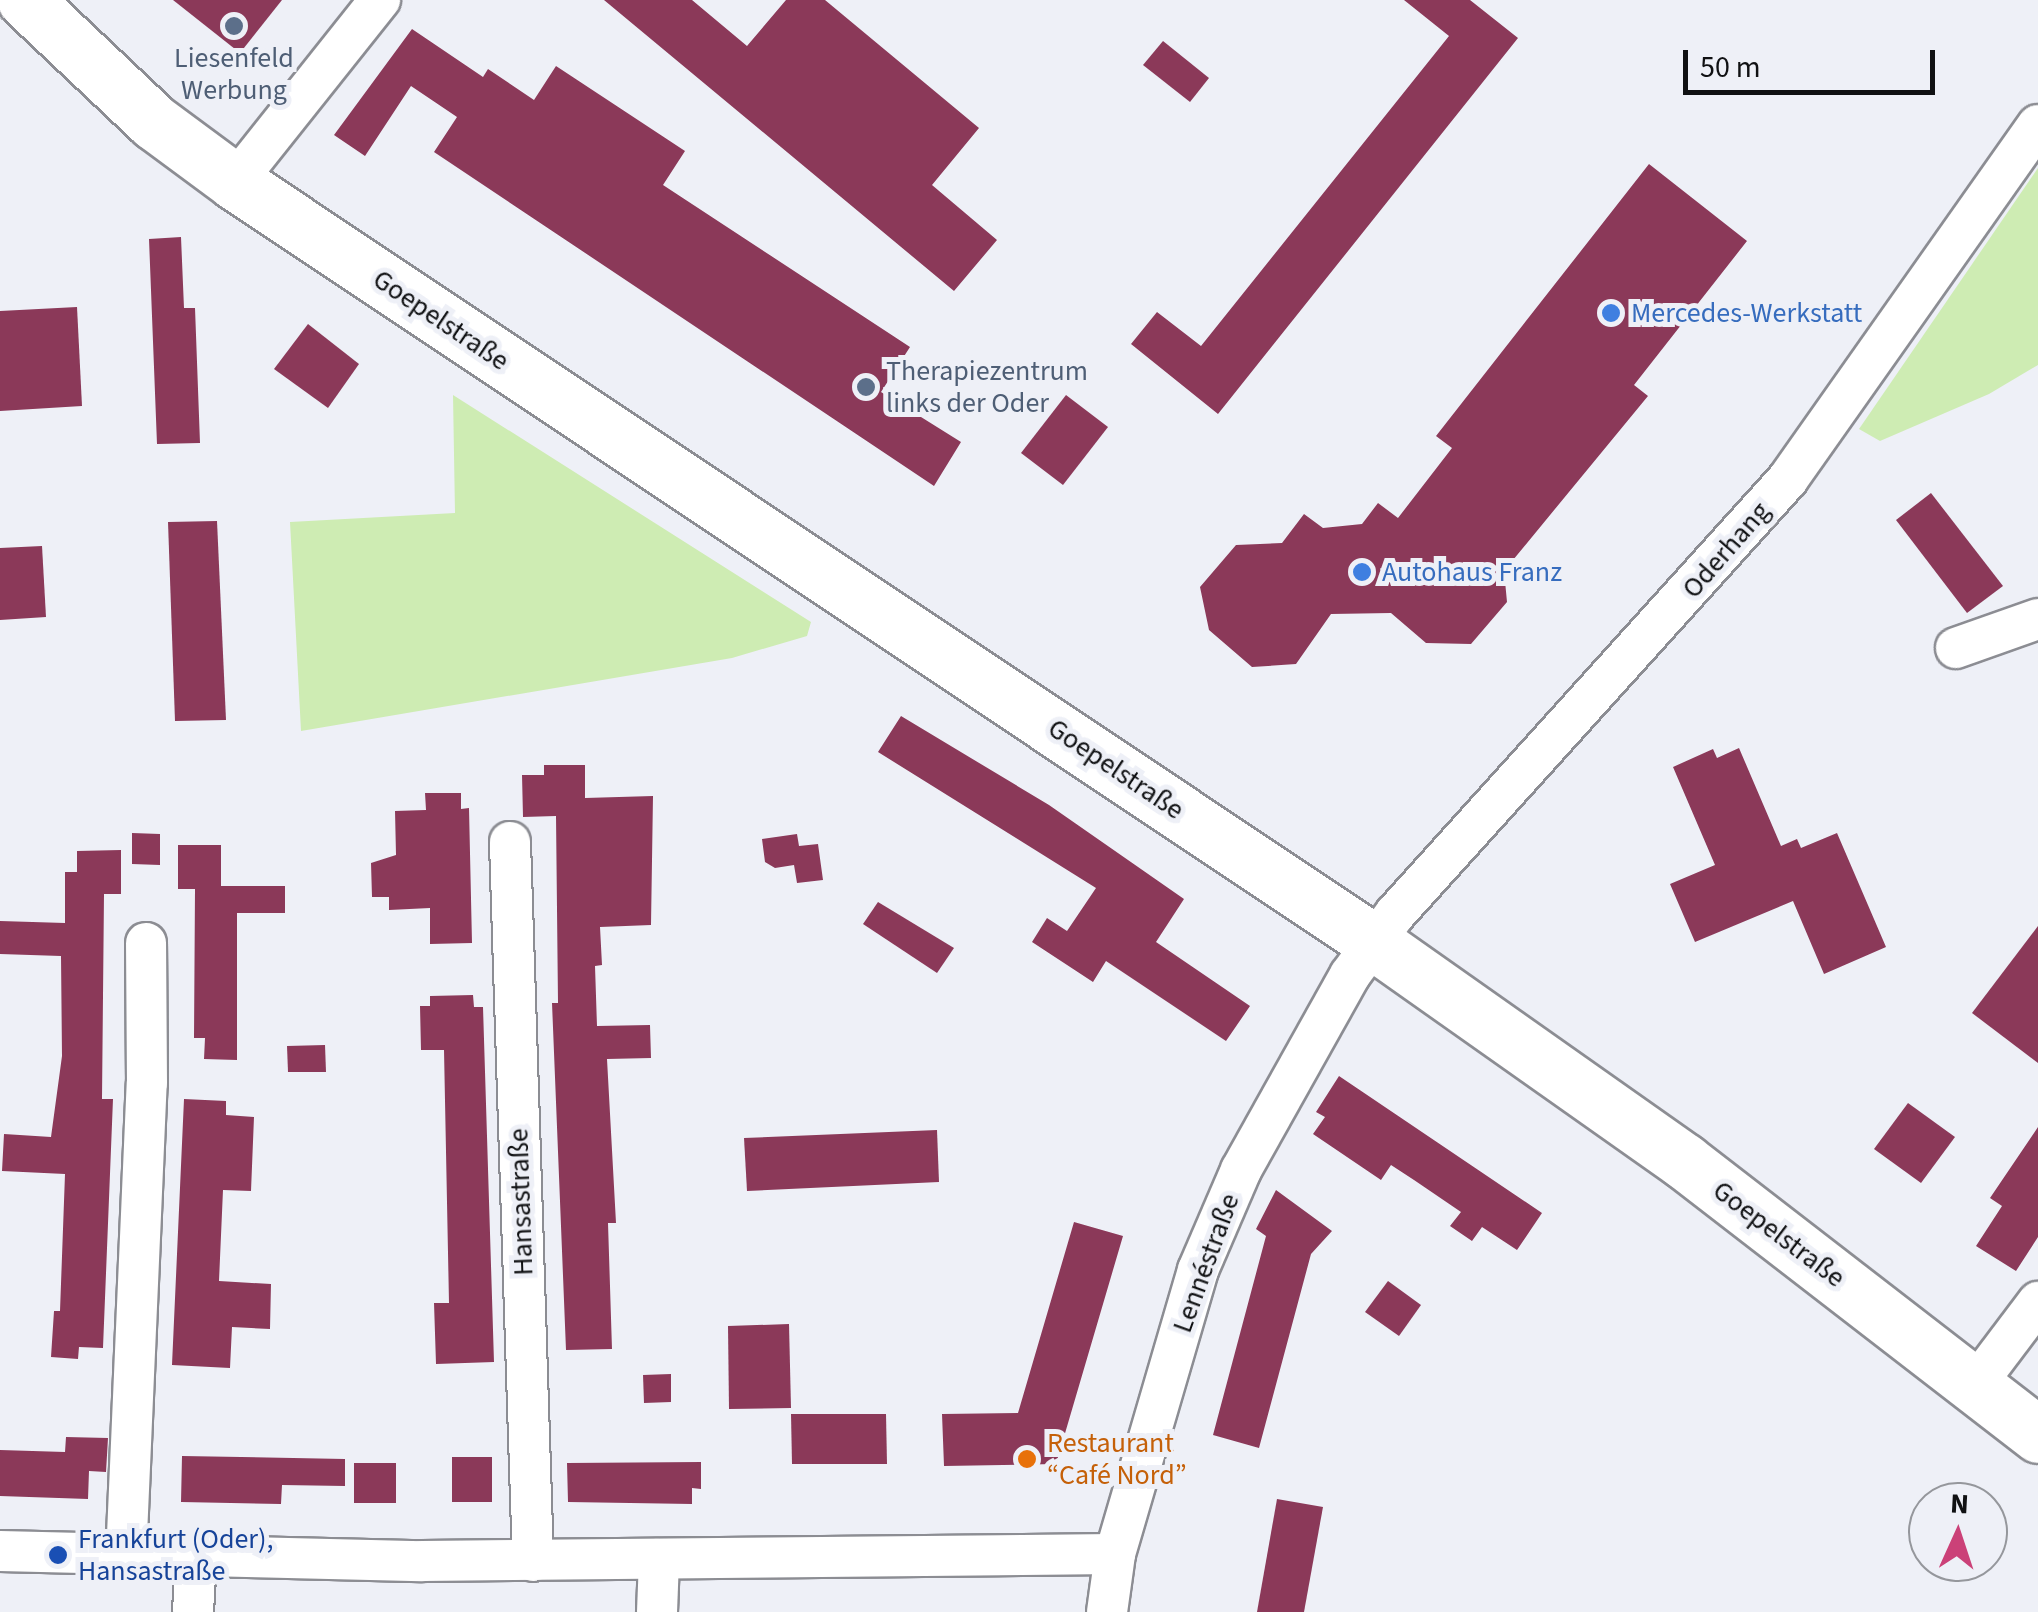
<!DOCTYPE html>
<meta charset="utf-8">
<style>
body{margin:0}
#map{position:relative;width:2038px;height:1612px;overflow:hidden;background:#eef0f7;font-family:"Source Sans 3",sans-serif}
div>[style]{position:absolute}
.green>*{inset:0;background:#ceecb3}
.building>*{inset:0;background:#8b3959}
.roads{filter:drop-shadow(2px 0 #8c8d93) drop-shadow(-2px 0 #8c8d93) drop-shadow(0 2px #8c8d93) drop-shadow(0 -2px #8c8d93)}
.street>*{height:40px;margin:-20px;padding:0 20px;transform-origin:20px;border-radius:20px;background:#fff}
.secondary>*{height:55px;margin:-27.5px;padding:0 27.5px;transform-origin:27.5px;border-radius:27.5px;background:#fff}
.dots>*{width:28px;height:28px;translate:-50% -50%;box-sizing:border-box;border:5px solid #eef0f7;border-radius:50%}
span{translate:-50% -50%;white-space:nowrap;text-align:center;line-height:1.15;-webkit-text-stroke:10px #eef0f7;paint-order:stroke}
.service-label{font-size:28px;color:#4e5e75}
.left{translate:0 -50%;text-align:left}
.shop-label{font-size:28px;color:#366cbe}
.street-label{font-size:28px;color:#101113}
.food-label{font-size:28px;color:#c56008}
.transit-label{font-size:28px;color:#164399}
.north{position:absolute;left:1908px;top:1482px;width:100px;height:100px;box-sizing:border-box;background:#eef0f7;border:2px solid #95979c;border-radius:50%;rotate:3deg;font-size:28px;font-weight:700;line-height:40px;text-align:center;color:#101113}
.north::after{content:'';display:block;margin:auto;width:35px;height:45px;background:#cb4178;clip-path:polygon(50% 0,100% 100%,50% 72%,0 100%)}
.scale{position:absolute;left:1683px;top:50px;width:252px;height:45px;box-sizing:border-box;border:5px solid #101113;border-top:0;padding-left:12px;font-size:30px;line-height:35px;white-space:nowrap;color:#101113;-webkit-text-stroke:8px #eef0f7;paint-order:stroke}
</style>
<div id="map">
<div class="green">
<div style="clip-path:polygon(2038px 168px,2038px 365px,1989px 394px,1880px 441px,1859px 429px)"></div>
<div style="clip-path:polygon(453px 395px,811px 622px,807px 636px,732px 658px,301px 731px,290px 522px,455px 513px)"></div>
</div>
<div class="building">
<div style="clip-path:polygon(173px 0,282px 0,240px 53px)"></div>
<div style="clip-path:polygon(604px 0,692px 0,747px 46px,786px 0,825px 0,979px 128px,932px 185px,997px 240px,954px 291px)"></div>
<div style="clip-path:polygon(1404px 0,1470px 0,1518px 38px,1218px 414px,1131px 344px,1157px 312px,1201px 346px,1449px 36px)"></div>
<div style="clip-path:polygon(412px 29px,483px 77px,488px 69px,534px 100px,556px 66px,685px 151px,663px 185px,910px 347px,881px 392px,961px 442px,934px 486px,434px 152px,457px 117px,411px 86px,365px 156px,334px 135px)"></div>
<div style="clip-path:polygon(1163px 41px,1209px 78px,1190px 102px,1143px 65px)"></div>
<div style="clip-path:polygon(1649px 164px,1747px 241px,1634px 385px,1648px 396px,1513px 560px,1518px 564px,1505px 581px,1507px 602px,1471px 644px,1426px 643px,1391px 613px,1331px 614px,1296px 664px,1252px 667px,1209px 630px,1200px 587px,1236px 545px,1282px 543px,1304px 514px,1323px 528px,1362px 524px,1378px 503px,1398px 518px,1452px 448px,1436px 436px)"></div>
<div style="clip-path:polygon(181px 237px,184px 308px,195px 308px,200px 443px,157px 444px,149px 239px)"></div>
<div style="clip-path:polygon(77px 307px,82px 406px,0 411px,0 311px)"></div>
<div style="clip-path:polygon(308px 324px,359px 364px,328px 408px,274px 369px)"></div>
<div style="clip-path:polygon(1066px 395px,1108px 427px,1063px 485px,1021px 453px)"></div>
<div style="clip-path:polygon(1931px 493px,2003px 586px,1967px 613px,1896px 520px)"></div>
<div style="clip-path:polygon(217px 521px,226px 720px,175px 721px,168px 522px)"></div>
<div style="clip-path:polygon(42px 546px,46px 617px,0 620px,0 548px)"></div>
<div style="clip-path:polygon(901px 716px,1049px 805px,1184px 899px,1156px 942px,1250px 1006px,1226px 1041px,1106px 961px,1093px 982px,1032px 942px,1047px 918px,1067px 931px,1096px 888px,878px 752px)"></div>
<div style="clip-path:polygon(1739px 748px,1781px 846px,1797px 839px,1801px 848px,1837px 833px,1886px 947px,1824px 974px,1793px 901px,1695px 942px,1670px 884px,1715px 865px,1673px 767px,1713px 749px,1717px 758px)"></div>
<div style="clip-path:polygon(544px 765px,585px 765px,585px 798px,653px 796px,651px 925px,600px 927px,602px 965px,595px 966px,597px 1026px,650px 1025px,651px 1058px,607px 1059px,616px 1223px,608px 1223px,612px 1349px,566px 1350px,552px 1003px,558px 1003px,556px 816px,523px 817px,522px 775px,544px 775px)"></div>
<div style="clip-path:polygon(425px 793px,461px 793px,461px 809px,469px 808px,472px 943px,430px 944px,430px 908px,389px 910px,389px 897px,372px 897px,371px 863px,396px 855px,395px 811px,426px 810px)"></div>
<div style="clip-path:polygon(132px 833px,160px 834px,160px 865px,132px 864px)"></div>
<div style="clip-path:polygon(797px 834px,799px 846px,818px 844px,823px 880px,797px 883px,794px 865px,775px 868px,765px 862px,762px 839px)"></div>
<div style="clip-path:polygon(178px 845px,221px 845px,221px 886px,285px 886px,285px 913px,237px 913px,237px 1060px,204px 1059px,205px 1038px,194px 1038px,195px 889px,178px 889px)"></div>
<div style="clip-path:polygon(121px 850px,121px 894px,104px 894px,102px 1099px,113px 1099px,103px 1348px,79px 1347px,78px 1359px,51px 1357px,54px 1311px,60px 1311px,65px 1174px,2px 1171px,4px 1134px,51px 1137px,62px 1056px,61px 956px,0 954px,0 921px,65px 923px,65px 872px,77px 872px,77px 851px)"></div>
<div style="clip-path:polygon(878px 902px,954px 948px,937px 973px,863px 924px)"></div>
<div style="clip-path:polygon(2038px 926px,2038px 1063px,1972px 1013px)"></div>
<div style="clip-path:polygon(473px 995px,474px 1007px,483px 1007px,494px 1362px,436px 1364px,434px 1303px,449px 1303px,444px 1050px,421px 1050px,420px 1006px,430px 1006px,430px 996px)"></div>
<div style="clip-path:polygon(325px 1045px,326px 1072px,288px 1072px,287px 1046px)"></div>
<div style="clip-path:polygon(1339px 1076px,1542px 1213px,1517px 1250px,1482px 1227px,1472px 1241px,1450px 1226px,1461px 1212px,1414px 1180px,1391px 1165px,1381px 1180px,1313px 1134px,1325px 1117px,1316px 1112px)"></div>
<div style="clip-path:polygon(184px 1099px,226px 1101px,226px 1115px,254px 1117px,251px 1191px,223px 1190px,219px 1281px,271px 1284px,270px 1329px,232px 1327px,230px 1368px,172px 1365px)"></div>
<div style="clip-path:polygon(1908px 1103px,1955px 1137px,1921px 1183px,1874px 1149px)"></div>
<div style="clip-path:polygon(2038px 1127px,2038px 1237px,2016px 1271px,1976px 1246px,2002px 1206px,1990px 1198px)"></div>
<div style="clip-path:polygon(937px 1130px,939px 1182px,747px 1191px,744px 1138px)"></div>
<div style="clip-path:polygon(1276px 1190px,1332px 1231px,1311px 1254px,1259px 1448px,1213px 1435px,1266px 1236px,1256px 1229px)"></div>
<div style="clip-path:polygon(1074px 1222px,1123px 1236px,1056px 1464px,944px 1466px,942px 1414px,1018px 1413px)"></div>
<div style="clip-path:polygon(1388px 1281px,1421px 1305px,1399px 1336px,1365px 1312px)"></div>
<div style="clip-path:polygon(789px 1324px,791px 1408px,729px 1409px,728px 1326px)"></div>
<div style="clip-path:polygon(671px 1374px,671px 1402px,644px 1403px,643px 1375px)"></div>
<div style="clip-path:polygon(791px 1414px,886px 1414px,887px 1464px,792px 1464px)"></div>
<div style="clip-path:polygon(66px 1437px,108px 1438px,106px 1472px,89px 1471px,88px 1499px,0 1496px,0 1450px,65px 1452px)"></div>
<div style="clip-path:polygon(182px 1456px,345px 1459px,345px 1486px,282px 1485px,281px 1504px,181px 1502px)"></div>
<div style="clip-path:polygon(452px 1457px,492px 1457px,492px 1502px,452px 1502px)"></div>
<div style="clip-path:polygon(701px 1462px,701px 1489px,692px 1488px,692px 1504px,568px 1502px,567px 1463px)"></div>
<div style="clip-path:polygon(354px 1463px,396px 1463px,396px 1503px,354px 1503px)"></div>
<div style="clip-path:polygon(1277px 1499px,1323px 1507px,1304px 1612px,1257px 1612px)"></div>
</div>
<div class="roads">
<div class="street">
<div style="left:235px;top:182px;width:233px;rotate:-51.5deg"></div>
<div style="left:1956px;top:648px;width:87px;rotate:-19.5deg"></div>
<div style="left:510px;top:842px;width:719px;rotate:88.17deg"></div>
<div style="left:1976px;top:1384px;width:103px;rotate:-52.9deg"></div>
<div style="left:0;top:1551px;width:422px;rotate:1.4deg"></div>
<div style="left:422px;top:1561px;width:693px;rotate:-0.58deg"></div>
<div style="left:126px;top:1558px;width:475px;rotate:-87.5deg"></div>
<div style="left:147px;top:1083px;width:140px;rotate:-90.4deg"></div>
<div style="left:193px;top:1612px;width:53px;rotate:-86.8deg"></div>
<div style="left:657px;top:1612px;width:53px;rotate:-87.8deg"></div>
<div style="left:1107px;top:1612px;width:59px;rotate:-82.1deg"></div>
<div style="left:1115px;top:1554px;width:296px;rotate:-73.7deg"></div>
<div style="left:1198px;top:1270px;width:109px;rotate:-66.7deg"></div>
<div style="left:1241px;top:1170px;width:223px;rotate:-60.8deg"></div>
<div style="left:1350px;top:975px;width:76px;rotate:-53.6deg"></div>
<div style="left:1395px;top:914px;width:586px;rotate:-47.9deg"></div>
<div style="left:1788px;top:479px;width:433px;rotate:-54.8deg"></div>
</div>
<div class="secondary">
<div style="left:25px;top:0;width:178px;rotate:43.4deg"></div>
<div style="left:154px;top:122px;width:101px;rotate:36.5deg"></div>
<div style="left:235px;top:182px;width:1367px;rotate:33.72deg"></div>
<div style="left:1372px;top:941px;width:382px;rotate:35.2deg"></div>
<div style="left:1684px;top:1161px;width:448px;rotate:37.7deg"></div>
</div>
</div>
<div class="dots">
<div style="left:234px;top:26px;background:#5c6f8a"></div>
<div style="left:1611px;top:313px;background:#3f7fe0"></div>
<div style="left:866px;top:387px;background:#5c6f8a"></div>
<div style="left:1362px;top:572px;background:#3f7fe0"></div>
<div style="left:1027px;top:1459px;background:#e8710a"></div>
<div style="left:58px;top:1555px;background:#1a4fb4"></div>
</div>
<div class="service-label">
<span style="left:234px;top:74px">Liesenfeld<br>Werbung</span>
<span class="left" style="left:886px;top:387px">Therapiezentrum<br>links der Oder</span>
</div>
<div class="shop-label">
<span class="left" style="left:1631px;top:313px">Mercedes-Werkstatt</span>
<span class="left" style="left:1382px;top:572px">Autohaus Franz</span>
</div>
<div class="street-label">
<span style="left:441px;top:320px;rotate:34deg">Goepelstraße</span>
<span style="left:1726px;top:550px;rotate:-49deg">Oderhang</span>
<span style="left:1116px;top:769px;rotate:34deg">Goepelstraße</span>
<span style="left:521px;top:1202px;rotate:-92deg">Hansastraße</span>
<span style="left:1779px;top:1234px;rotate:37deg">Goepelstraße</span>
<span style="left:1206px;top:1263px;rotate:-70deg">Lennéstraße</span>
</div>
<div class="food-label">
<span class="left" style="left:1047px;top:1459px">Restaurant<br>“Café Nord”</span>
</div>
<div class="transit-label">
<span class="left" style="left:78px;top:1555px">Frankfurt (Oder),<br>Hansastraße</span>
</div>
<div class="north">N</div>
<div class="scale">50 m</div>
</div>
